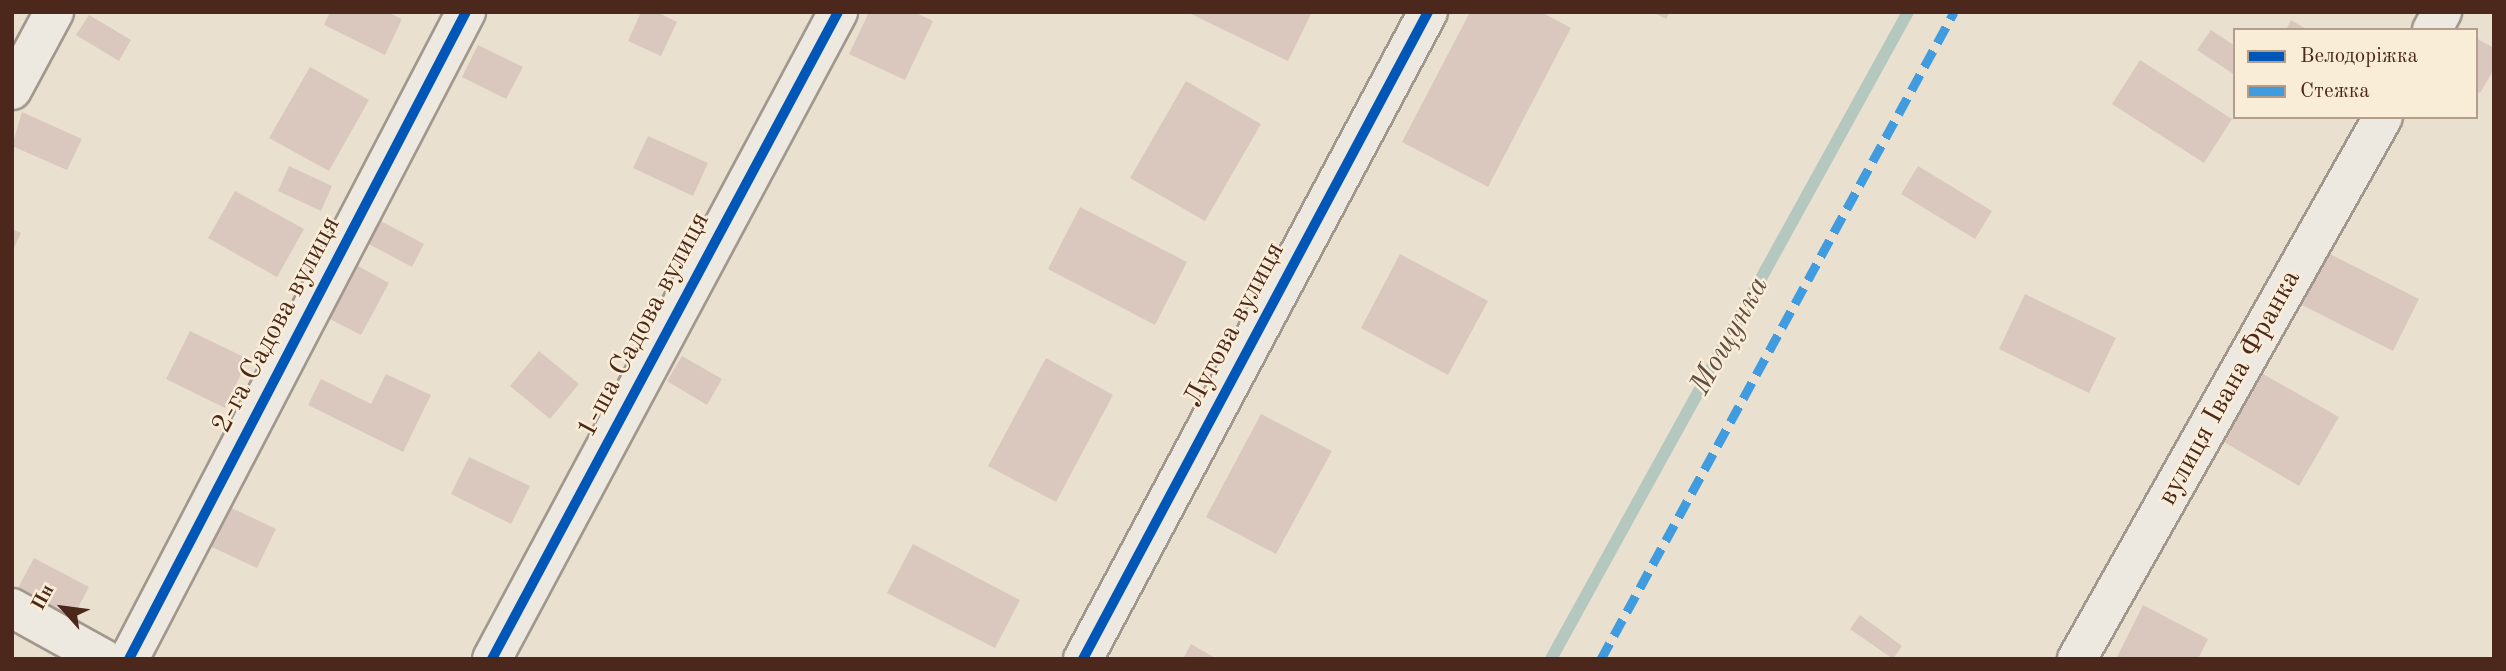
<!DOCTYPE html>
<meta charset="utf-8">
<style>
body{margin:0}
#map{position:relative;width:2506px;height:671px;overflow:hidden;background:#eae0cf;font-family:"Old Standard TT",serif}
div>[style]{position:absolute}
.stream>*{height:12px;margin:-6px;padding:0 6px;transform-origin:6px;border-radius:6px;background:#b5c8c0}
.building>*{inset:0;background:#dac8be}
.roads{filter:drop-shadow(2px 0 #a1978c) drop-shadow(-2px 0 #a1978c) drop-shadow(0 2px #a1978c) drop-shadow(0 -2px #a1978c)}
.minor>*{height:38px;margin:-19px;padding:0 19px;transform-origin:19px;border-radius:19px;background:#ede8e0}
.quiet>*{height:9px;margin-top:-4.5px;transform-origin:0;background:repeating-linear-gradient(90deg,#409cdf 0 18px,transparent 0 27px)}
.cycleway>*{height:10px;margin:-5px;padding:0 5px;transform-origin:5px;border-radius:5px;background:#0057b8}
span{translate:-50% -50%;white-space:nowrap;text-align:center;line-height:1.15;-webkit-text-stroke:5px #f9edd8;paint-order:stroke}
.street-label{font-size:28px;color:#4b281b}
.water-label{font-size:30px;color:#604d42;font-style:italic}
.frame{position:absolute;inset:0;border:14px solid #4b281b;pointer-events:none}
.legend{position:absolute;left:2233px;top:28px;width:245px;height:91px;box-sizing:border-box;background:#f9edd8;border:2px solid #b39e8c;margin:0;padding:9px 12px;list-style:none;font-size:21px;color:#4b281b}
.legend li{display:flex;align-items:center;gap:14px;height:35px}
.legend b{width:35px;border:2px solid #b39e8c}
.north{position:absolute;left:28px;top:573px;width:70px;height:70px;-webkit-text-stroke:5px #f9edd8;paint-order:stroke;rotate:298deg;font-size:19px;font-weight:700;line-height:28px;text-align:center;color:#4b281b}
.north::after{content:'';display:block;margin:auto;width:24px;height:32px;background:#4b281b;clip-path:polygon(50% 0,100% 100%,50% 72%,0 100%)}
</style>
<div id="map">
<div class="stream">
<div style="left:1551px;top:659px;width:739px;rotate:-61.11deg"></div>
</div>
<div class="building">
<div style="clip-path:polygon(330px 12px,387px 12px,402px 19px,385px 55px,324px 25px)"></div>
<div style="clip-path:polygon(641px 12px,657px 12px,677px 22px,661px 56px,628px 41px)"></div>
<div style="clip-path:polygon(869px 12px,914px 12px,933px 21px,905px 80px,849px 54px)"></div>
<div style="clip-path:polygon(1187px 12px,1312px 12px,1288px 61px)"></div>
<div style="clip-path:polygon(1470px 12px,1541px 12px,1571px 28px,1488px 187px,1402px 142px)"></div>
<div style="clip-path:polygon(1653px 12px,1670px 12px,1666px 19px)"></div>
<div style="clip-path:polygon(89px 15px,131px 40px,119px 61px,76px 35px)"></div>
<div style="clip-path:polygon(2291px 20px,2308px 30px,2286px 30px)"></div>
<div style="clip-path:polygon(2211px 30px,2235px 46px,2235px 75px,2197px 50px)"></div>
<div style="clip-path:polygon(2476px 38px,2494px 48px,2494px 69px,2480px 93px,2476px 91px)"></div>
<div style="clip-path:polygon(478px 45px,523px 67px,506px 99px,462px 77px)"></div>
<div style="clip-path:polygon(2140px 60px,2232px 119px,2204px 163px,2112px 104px)"></div>
<div style="clip-path:polygon(310px 67px,369px 100px,329px 171px,269px 138px)"></div>
<div style="clip-path:polygon(1186px 81px,1261px 124px,1205px 221px,1130px 178px)"></div>
<div style="clip-path:polygon(22px 112px,82px 139px,67px 170px,12px 146px)"></div>
<div style="clip-path:polygon(648px 136px,708px 163px,693px 196px,633px 168px)"></div>
<div style="clip-path:polygon(289px 166px,332px 186px,321px 211px,278px 191px)"></div>
<div style="clip-path:polygon(1918px 166px,1992px 211px,1975px 239px,1901px 194px)"></div>
<div style="clip-path:polygon(235px 191px,304px 229px,277px 277px,208px 238px)"></div>
<div style="clip-path:polygon(1080px 207px,1187px 262px,1155px 325px,1048px 269px)"></div>
<div style="clip-path:polygon(377px 219px,424px 244px,412px 267px,365px 242px)"></div>
<div style="clip-path:polygon(12px 229px,21px 233px,12px 252px)"></div>
<div style="clip-path:polygon(2328px 253px,2419px 299px,2393px 351px,2302px 305px)"></div>
<div style="clip-path:polygon(1400px 254px,1488px 301px,1448px 375px,1361px 328px)"></div>
<div style="clip-path:polygon(358px 266px,389px 283px,361px 335px,330px 319px)"></div>
<div style="clip-path:polygon(2025px 294px,2116px 338px,2089px 393px,1999px 349px)"></div>
<div style="clip-path:polygon(190px 331px,248px 359px,225px 408px,166px 379px)"></div>
<div style="clip-path:polygon(539px 351px,579px 384px,550px 419px,510px 386px)"></div>
<div style="clip-path:polygon(682px 356px,722px 379px,707px 405px,667px 381px)"></div>
<div style="clip-path:polygon(1046px 358px,1113px 395px,1056px 502px,988px 466px)"></div>
<div style="clip-path:polygon(386px 374px,431px 395px,403px 452px,308px 405px,321px 379px,371px 404px)"></div>
<div style="clip-path:polygon(2263px 374px,2339px 417px,2299px 486px,2224px 442px)"></div>
<div style="clip-path:polygon(1261px 414px,1332px 451px,1276px 554px,1206px 517px)"></div>
<div style="clip-path:polygon(469px 457px,530px 486px,511px 524px,451px 494px)"></div>
<div style="clip-path:polygon(219px 502px,276px 529px,257px 568px,201px 542px)"></div>
<div style="clip-path:polygon(913px 544px,1020px 600px,995px 648px,887px 593px)"></div>
<div style="clip-path:polygon(34px 558px,89px 587px,73px 617px,18px 588px)"></div>
<div style="clip-path:polygon(2143px 605px,2208px 639px,2198px 659px,2116px 659px)"></div>
<div style="clip-path:polygon(1860px 615px,1902px 646px,1893px 659px,1850px 629px)"></div>
<div style="clip-path:polygon(1191px 644px,1217px 659px,1183px 659px)"></div>
</div>
<div class="roads">
<div class="minor">
<div style="left:2432px;top:30px;width:21px;rotate:-61deg"></div>
<div style="left:12px;top:90px;width:89px;rotate:-61.7deg"></div>
<div style="left:12px;top:608px;width:105px;rotate:29deg"></div>
<div style="left:129px;top:659px;width:730px;rotate:-62.49deg"></div>
<div style="left:492px;top:659px;width:734px;rotate:-61.86deg"></div>
<div style="left:1083px;top:659px;width:733px;rotate:-61.93deg"></div>
<div style="left:2077px;top:659px;width:622px;rotate:-60.55deg"></div>
</div>
</div>
<div class="quiet">
<div style="left:1601px;top:659px;width:737px;rotate:-61.38deg"></div>
</div>
<div class="cycleway">
<div style="left:129px;top:659px;width:730px;rotate:-62.49deg"></div>
<div style="left:492px;top:659px;width:734px;rotate:-61.86deg"></div>
<div style="left:1083px;top:659px;width:733px;rotate:-61.93deg"></div>
</div>
<div class="street-label">
<span style="left:277px;top:325px;rotate:-62deg">2-га Садова вулиця</span>
<span style="left:644px;top:325px;rotate:-62deg">1-ша Садова вулиця</span>
<span style="left:1235px;top:325px;rotate:-62deg">Лугова вулиця</span>
<span style="left:2230px;top:388px;rotate:-61deg">вулиця Івана Франка</span>
</div>
<div class="water-label">
<span style="left:1730px;top:336px;rotate:-61deg">Мощунка</span>
</div>
<div class="frame"></div>
<ul class="legend">
<li><b style="height:9px;background:#0057b8"></b>Велодоріжка</li>
<li><b style="height:9px;background:#409cdf"></b>Стежка</li>
</ul>
<div class="north">Пн</div>
</div>
